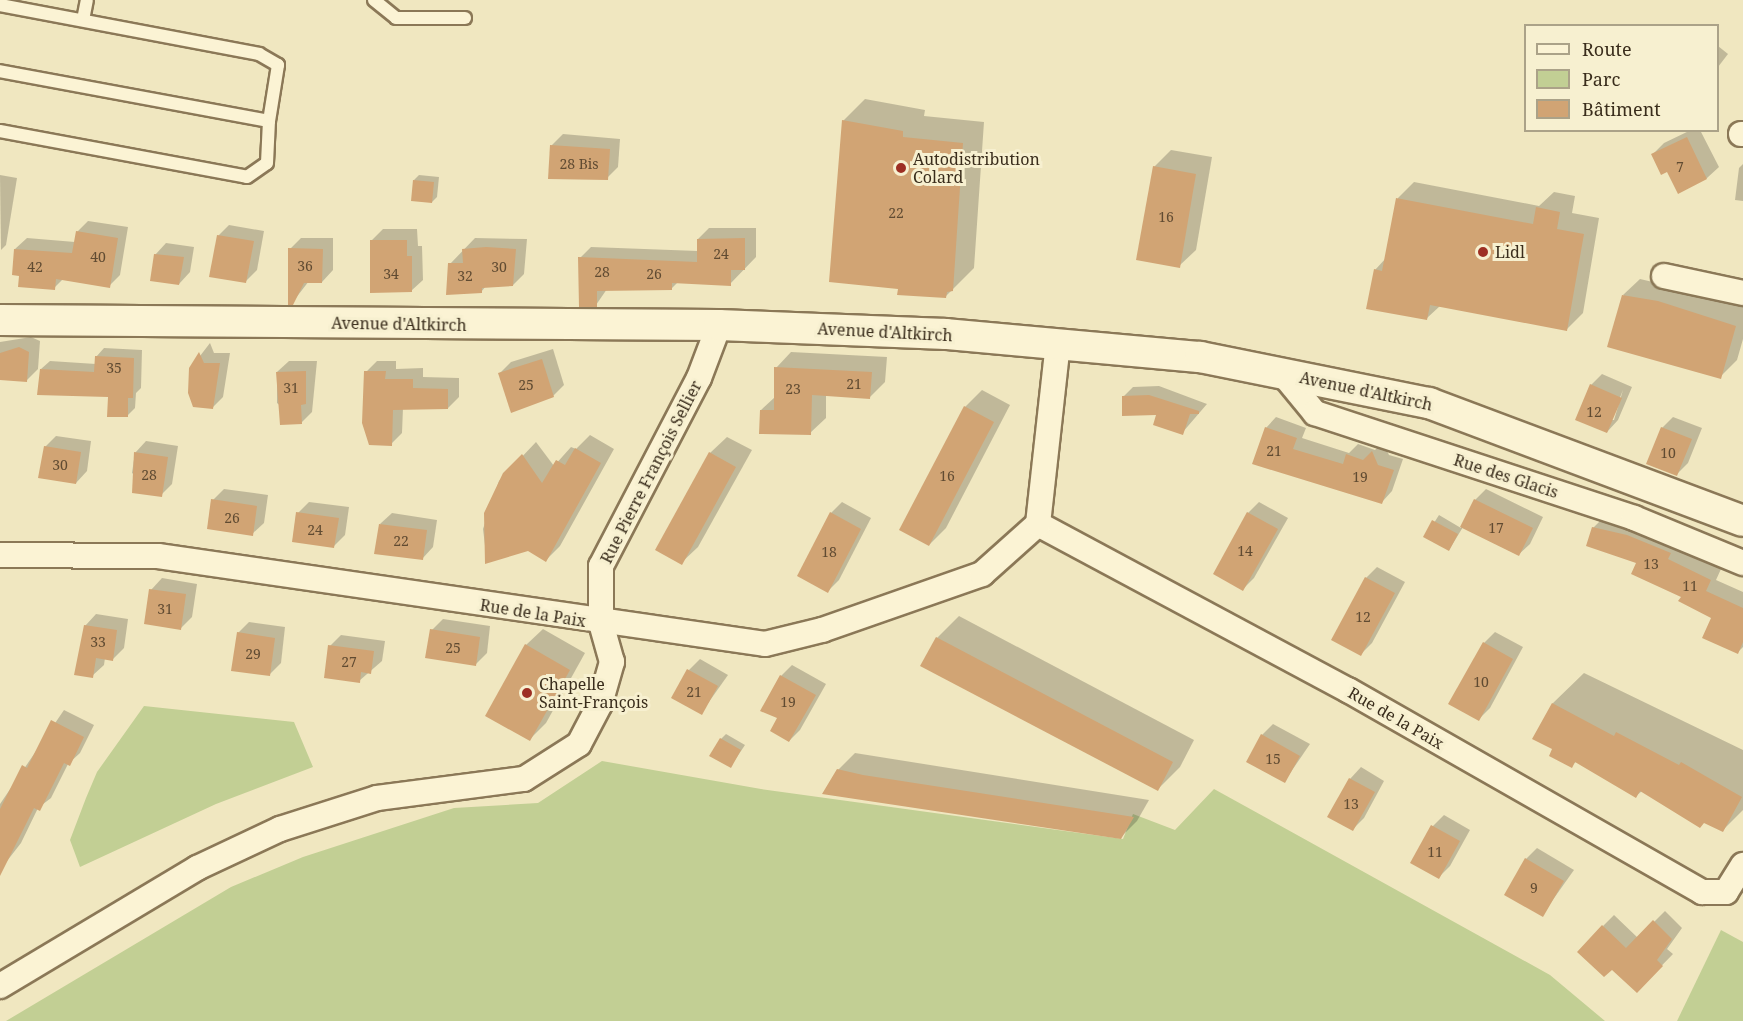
<!DOCTYPE html>
<meta charset="utf-8">
<style>
body{margin:0}
#map{position:relative;width:1743px;height:1021px;overflow:hidden;background:#f0e7c0;font-family:"Noto Serif",serif}
div>[style]{position:absolute}
.green>*{inset:0;background:#c2cf94}
.shadow>*{inset:0;background:#0003}
.building>*{inset:0;background:#d1a474}
.roads{filter:drop-shadow(2px 0 #8b7857) drop-shadow(-2px 0 #8b7857) drop-shadow(0 2px #8b7857) drop-shadow(0 -2px #8b7857)}
.service>*{height:12px;margin:-6px;padding:0 6px;transform-origin:6px;border-radius:6px;background:#fbf3d4}
.minor>*{height:24px;margin:-12px;padding:0 12px;transform-origin:12px;border-radius:12px;background:#fbf3d4}
.tertiary>*{height:30px;margin:-15px;padding:0 15px;transform-origin:15px;border-radius:15px;background:#fbf3d4}
.dots>*{width:16px;height:16px;translate:-50% -50%;box-sizing:border-box;border:3px solid #f7f0d0;border-radius:50%}
span{translate:-50% -50%;white-space:nowrap;text-align:center;line-height:1.15;-webkit-text-stroke:6px #f7f0d0;paint-order:stroke}
.number-label{font-size:14px;color:#604b32}
.number-label span{-webkit-text-stroke-width:0}
.poi-label{font-size:16px;color:#3a2d1c}
.left{translate:0 -50%;text-align:left}
.street-label{font-size:16px;color:#3a2d1c}
.legend{position:absolute;left:1524px;top:24px;width:195px;height:108px;box-sizing:border-box;background:#f7f0d0;border:2px solid #aba288;margin:0;padding:8px 10px;list-style:none;font-size:18px;color:#3a2d1c}
.legend li{display:flex;align-items:center;gap:12px;height:30px}
.legend b{width:30px;border:2px solid #aba288}
</style>
<div id="map">
<div class="green">
<div style="clip-path:polygon(144px 706px,294px 722px,313px 767px,216px 804px,80px 867px,70px 840px,86px 798px,97px 772px)"></div>
<div style="clip-path:polygon(602px 761px,761px 789px,1123px 839px,1133px 814px,1175px 830px,1214px 789px,1550px 975px,1605px 1021px,6px 1021px,231px 887px,303px 857px,454px 808px,538px 803px)"></div>
<div style="clip-path:polygon(1721px 930px,1743px 942px,1743px 1021px,1677px 1021px)"></div>
</div>
<div class="shadow">
<div style="clip-path:polygon(1718px 46px,1728px 54px,1718px 67px)"></div>
<div style="clip-path:polygon(865px 99px,925px 110px,924px 116px,984px 122px,974px 268px,945px 297px,900px 287px,843px 121px)"></div>
<div style="clip-path:polygon(1691px 130px,1700px 130px,1719px 167px,1707px 178px,1678px 192px,1668px 170px,1653px 154px,1664px 143px)"></div>
<div style="clip-path:polygon(563px 134px,620px 139px,618px 167px,607px 178px,550px 178px,552px 145px)"></div>
<div style="clip-path:polygon(1171px 150px,1212px 157px,1196px 250px,1179px 266px,1154px 167px)"></div>
<div style="clip-path:polygon(1743px 164px,1743px 201px,1735px 200px,1739px 168px)"></div>
<div style="clip-path:polygon(0 175px,17px 178px,6px 245px,1px 250px)"></div>
<div style="clip-path:polygon(419px 175px,439px 177px,437px 197px,432px 202px,414px 180px)"></div>
<div style="clip-path:polygon(1414px 182px,1539px 206px,1554px 192px,1575px 196px,1572px 213px,1599px 218px,1583px 313px,1567px 329px,1440px 306px,1427px 318px,1375px 270px,1386px 258px,1398px 198px)"></div>
<div style="clip-path:polygon(88px 221px,128px 227px,120px 275px,109px 286px,64px 278px,54px 288px,21px 274px,15px 249px,27px 238px,75px 242px,77px 232px)"></div>
<div style="clip-path:polygon(229px 225px,264px 231px,257px 270px,246px 281px,218px 236px)"></div>
<div style="clip-path:polygon(709px 228px,756px 228px,756px 257px,730px 284px,678px 282px,671px 289px,607px 289px,596px 305px,580px 258px,591px 247px,698px 251px,698px 239px)"></div>
<div style="clip-path:polygon(383px 229px,417px 229px,418px 246px,422px 246px,423px 280px,411px 291px,372px 240px)"></div>
<div style="clip-path:polygon(301px 238px,333px 238px,333px 270px,322px 282px,309px 281px,292px 303px,290px 249px)"></div>
<div style="clip-path:polygon(475px 238px,527px 239px,524px 274px,513px 285px,486px 286px,481px 292px,450px 264px)"></div>
<div style="clip-path:polygon(166px 243px,194px 247px,190px 272px,179px 284px,155px 255px)"></div>
<div style="clip-path:polygon(1640px 279px,1717px 297px,1716px 300px,1743px 307px,1743px 339px,1737px 360px,1720px 377px,1623px 295px)"></div>
<div style="clip-path:polygon(31px 337px,40px 341px,38px 369px,27px 380px,0 378px,0 342px)"></div>
<div style="clip-path:polygon(210px 343px,214px 353px,230px 353px,223px 397px,213px 407px,190px 369px)"></div>
<div style="clip-path:polygon(104px 348px,142px 350px,141px 388px,136px 393px,135px 408px,127px 416px,110px 396px,41px 369px,50px 361px,96px 364px,96px 357px)"></div>
<div style="clip-path:polygon(553px 349px,564px 385px,553px 396px,500px 373px,511px 362px)"></div>
<div style="clip-path:polygon(791px 352px,887px 357px,885px 382px,869px 398px,826px 394px,826px 418px,810px 433px,761px 410px,775px 397px,776px 368px)"></div>
<div style="clip-path:polygon(289px 361px,317px 361px,312px 412px,301px 423px,277px 403px,277px 372px)"></div>
<div style="clip-path:polygon(377px 361px,396px 361px,396px 369px,423px 368px,423px 377px,459px 378px,459px 397px,448px 408px,403px 408px,402px 433px,391px 444px,366px 372px)"></div>
<div style="clip-path:polygon(evenodd,1602px 374px,1632px 387px,1618px 420px,1607px 432px,1591px 385px,1602px 374px,1623px 390px,1614px 420px,1611px 420px,1623px 390px)"></div>
<div style="clip-path:polygon(1159px 386px,1207px 404px,1182px 433px,1158px 414px,1123px 397px,1133px 387px)"></div>
<div style="clip-path:polygon(982px 390px,1010px 405px,946px 528px,929px 545px,965px 407px)"></div>
<div style="clip-path:polygon(1276px 417px,1306px 428px,1302px 438px,1349px 453px,1358px 444px,1375px 450px,1383px 442px,1389px 455px,1403px 459px,1392px 491px,1382px 502px,1254px 463px,1266px 428px)"></div>
<div style="clip-path:polygon(1673px 417px,1702px 428px,1688px 463px,1677px 474px,1662px 428px)"></div>
<div style="clip-path:polygon(590px 435px,614px 449px,560px 546px,546px 560px,528px 550px,487px 562px,483px 529px,499px 481px,536px 442px,554px 466px,571px 447px,576px 449px)"></div>
<div style="clip-path:polygon(56px 436px,91px 441px,87px 471px,76px 483px,45px 447px)"></div>
<div style="clip-path:polygon(727px 437px,752px 450px,698px 547px,681px 563px,710px 453px)"></div>
<div style="clip-path:polygon(146px 441px,178px 446px,172px 484px,161px 495px,132px 473px,135px 453px)"></div>
<div style="clip-path:polygon(224px 489px,268px 495px,264px 523px,252px 534px,213px 500px)"></div>
<div style="clip-path:polygon(1486px 489px,1543px 517px,1530px 544px,1518px 555px,1463px 527px,1449px 550px,1425px 537px,1439px 515px,1461px 528px,1475px 500px)"></div>
<div style="clip-path:polygon(309px 502px,349px 507px,345px 535px,334px 546px,298px 513px)"></div>
<div style="clip-path:polygon(842px 502px,871px 518px,839px 580px,828px 591px,831px 513px)"></div>
<div style="clip-path:polygon(1259px 502px,1288px 518px,1254px 578px,1243px 589px,1248px 513px)"></div>
<div style="clip-path:polygon(392px 513px,437px 520px,433px 547px,422px 559px,380px 524px)"></div>
<div style="clip-path:polygon(1604px 517px,1721px 569px,1716px 580px,1743px 592px,1743px 647px,1737px 653px,1713px 617px,1593px 528px)"></div>
<div style="clip-path:polygon(1377px 567px,1405px 582px,1372px 643px,1361px 654px,1366px 578px)"></div>
<div style="clip-path:polygon(162px 578px,197px 584px,192px 617px,181px 628px,151px 590px)"></div>
<div style="clip-path:polygon(96px 614px,128px 619px,124px 648px,113px 659px,105px 658px,104px 665px,92px 676px,85px 626px)"></div>
<div style="clip-path:polygon(959px 616px,1194px 740px,1180px 767px,1158px 789px,937px 638px)"></div>
<div style="clip-path:polygon(443px 619px,490px 626px,487px 653px,476px 664px,432px 630px)"></div>
<div style="clip-path:polygon(249px 622px,285px 627px,281px 663px,270px 674px,238px 633px)"></div>
<div style="clip-path:polygon(543px 629px,585px 653px,546px 723px,529px 740px,526px 645px)"></div>
<div style="clip-path:polygon(1495px 632px,1523px 647px,1490px 708px,1479px 719px,1484px 643px)"></div>
<div style="clip-path:polygon(341px 635px,385px 641px,382px 661px,359px 681px,330px 646px)"></div>
<div style="clip-path:polygon(700px 659px,728px 675px,701px 713px,689px 670px)"></div>
<div style="clip-path:polygon(792px 665px,826px 684px,800px 730px,789px 741px,779px 718px,781px 676px)"></div>
<div style="clip-path:polygon(1584px 673px,1743px 750px,1743px 810px,1723px 830px,1642px 791px,1636px 796px,1577px 761px,1571px 766px,1554px 749px,1535px 738px,1553px 703px)"></div>
<div style="clip-path:polygon(64px 710px,94px 725px,80px 753px,68px 764px,51px 798px,38px 808px,21px 843px,0 870px,0 804px)"></div>
<div style="clip-path:polygon(1273px 724px,1310px 744px,1284px 782px,1262px 735px)"></div>
<div style="clip-path:polygon(726px 734px,745px 745px,731px 766px,721px 739px)"></div>
<div style="clip-path:polygon(855px 753px,1149px 800px,1137px 821px,1120px 838px,838px 770px)"></div>
<div style="clip-path:polygon(1361px 767px,1384px 781px,1364px 818px,1353px 829px,1350px 779px)"></div>
<div style="clip-path:polygon(1444px 815px,1470px 830px,1450px 866px,1439px 877px,1412px 862px,1433px 826px)"></div>
<div style="clip-path:polygon(1537px 848px,1574px 870px,1542px 915px,1526px 859px)"></div>
<div style="clip-path:polygon(1665px 911px,1682px 928px,1667px 949px,1673px 954px,1637px 991px,1603px 926px,1614px 915px,1638px 938px)"></div>
</div>
<div class="building">
<div style="clip-path:polygon(842px 120px,903px 131px,903px 137px,963px 143px,953px 291px,947px 292px,946px 298px,897px 295px,898px 289px,829px 282px)"></div>
<div style="clip-path:polygon(1687px 137px,1707px 179px,1678px 194px,1667px 172px,1661px 175px,1651px 154px)"></div>
<div style="clip-path:polygon(550px 145px,610px 149px,608px 180px,548px 179px)"></div>
<div style="clip-path:polygon(1153px 166px,1196px 174px,1180px 268px,1136px 260px)"></div>
<div style="clip-path:polygon(413px 180px,434px 182px,432px 203px,411px 201px)"></div>
<div style="clip-path:polygon(1396px 198px,1533px 224px,1536px 207px,1560px 212px,1557px 229px,1584px 234px,1567px 331px,1430px 305px,1427px 320px,1366px 309px,1374px 269px,1382px 271px)"></div>
<div style="clip-path:polygon(76px 231px,118px 238px,110px 288px,56px 279px,55px 290px,18px 287px,19px 276px,12px 275px,14px 249px,72px 253px)"></div>
<div style="clip-path:polygon(217px 235px,254px 241px,246px 283px,209px 277px)"></div>
<div style="clip-path:polygon(745px 238px,745px 270px,731px 270px,731px 286px,672px 283px,672px 290px,597px 291px,597px 307px,579px 307px,578px 257px,697px 262px,697px 239px)"></div>
<div style="clip-path:polygon(370px 240px,407px 240px,407px 256px,412px 256px,412px 292px,370px 293px)"></div>
<div style="clip-path:polygon(486px 247px,516px 249px,513px 286px,482px 288px,482px 293px,446px 295px,448px 263px,463px 263px,462px 249px)"></div>
<div style="clip-path:polygon(288px 248px,323px 249px,322px 283px,304px 283px,293px 305px,288px 305px)"></div>
<div style="clip-path:polygon(154px 254px,184px 257px,179px 285px,150px 281px)"></div>
<div style="clip-path:polygon(1622px 295px,1658px 301px,1736px 326px,1721px 379px,1607px 347px)"></div>
<div style="clip-path:polygon(19px 347px,29px 352px,27px 382px,0 380px,0 353px)"></div>
<div style="clip-path:polygon(199px 352px,204px 363px,220px 363px,213px 409px,193px 407px,188px 393px,189px 368px)"></div>
<div style="clip-path:polygon(95px 356px,134px 358px,133px 398px,128px 398px,128px 417px,107px 417px,108px 397px,37px 395px,40px 369px,94px 372px)"></div>
<div style="clip-path:polygon(542px 359px,554px 397px,511px 413px,498px 373px)"></div>
<div style="clip-path:polygon(774px 367px,872px 372px,870px 399px,812px 395px,811px 435px,759px 434px,760px 410px,774px 410px)"></div>
<div style="clip-path:polygon(306px 371px,306px 404px,301px 405px,302px 424px,280px 425px,276px 372px)"></div>
<div style="clip-path:polygon(364px 371px,386px 371px,385px 379px,413px 379px,413px 388px,448px 389px,448px 409px,393px 410px,392px 446px,369px 445px,362px 423px)"></div>
<div style="clip-path:polygon(1590px 384px,1622px 398px,1607px 433px,1575px 420px)"></div>
<div style="clip-path:polygon(1149px 395px,1199px 411px,1199px 414px,1190px 414px,1183px 435px,1153px 425px,1156px 415px,1122px 416px,1122px 396px)"></div>
<div style="clip-path:polygon(964px 406px,994px 422px,929px 546px,899px 530px)"></div>
<div style="clip-path:polygon(1265px 427px,1297px 438px,1293px 449px,1343px 464px,1346px 454px,1363px 460px,1372px 451px,1378px 465px,1394px 470px,1382px 504px,1252px 464px)"></div>
<div style="clip-path:polygon(1661px 427px,1692px 439px,1677px 476px,1646px 464px)"></div>
<div style="clip-path:polygon(44px 446px,81px 452px,76px 484px,38px 478px)"></div>
<div style="clip-path:polygon(575px 448px,601px 463px,546px 562px,528px 551px,485px 564px,484px 513px,503px 473px,522px 454px,542px 483px,556px 460px,565px 465px)"></div>
<div style="clip-path:polygon(134px 452px,168px 457px,162px 497px,132px 493px)"></div>
<div style="clip-path:polygon(709px 452px,736px 467px,682px 565px,655px 550px)"></div>
<div style="clip-path:polygon(211px 499px,257px 506px,253px 536px,207px 529px)"></div>
<div style="clip-path:polygon(1474px 499px,1533px 528px,1519px 556px,1460px 527px)"></div>
<div style="clip-path:polygon(296px 512px,339px 518px,334px 548px,292px 542px)"></div>
<div style="clip-path:polygon(830px 512px,861px 529px,828px 593px,797px 576px)"></div>
<div style="clip-path:polygon(1247px 512px,1278px 529px,1243px 591px,1213px 574px)"></div>
<div style="clip-path:polygon(1432px 520px,1458px 534px,1449px 551px,1423px 537px)"></div>
<div style="clip-path:polygon(379px 524px,427px 530px,423px 560px,374px 554px)"></div>
<div style="clip-path:polygon(1592px 527px,1627px 535px,1671px 553px,1668px 559px,1711px 580px,1706px 591px,1743px 608px,1743px 642px,1738px 654px,1702px 638px,1711px 618px,1678px 601px,1681px 597px,1631px 574px,1636px 563px,1586px 546px)"></div>
<div style="clip-path:polygon(1365px 577px,1395px 593px,1361px 656px,1331px 640px)"></div>
<div style="clip-path:polygon(149px 589px,186px 594px,181px 630px,144px 624px)"></div>
<div style="clip-path:polygon(84px 625px,117px 630px,113px 661px,96px 658px,93px 678px,74px 675px)"></div>
<div style="clip-path:polygon(430px 629px,480px 637px,476px 666px,425px 658px)"></div>
<div style="clip-path:polygon(237px 632px,275px 638px,270px 676px,231px 671px)"></div>
<div style="clip-path:polygon(936px 637px,1173px 762px,1158px 791px,920px 666px)"></div>
<div style="clip-path:polygon(1483px 642px,1513px 659px,1479px 721px,1448px 704px)"></div>
<div style="clip-path:polygon(525px 644px,570px 670px,530px 741px,485px 716px)"></div>
<div style="clip-path:polygon(328px 645px,374px 651px,371px 674px,361px 672px,360px 683px,324px 678px)"></div>
<div style="clip-path:polygon(687px 669px,718px 686px,702px 715px,671px 698px)"></div>
<div style="clip-path:polygon(780px 675px,816px 695px,789px 742px,770px 731px,777px 718px,760px 711px)"></div>
<div style="clip-path:polygon(1552px 703px,1614px 736px,1616px 732px,1679px 765px,1681px 762px,1742px 797px,1723px 832px,1704px 823px,1700px 828px,1640px 791px,1636px 798px,1575px 762px,1572px 768px,1549px 756px,1552px 749px,1532px 739px)"></div>
<div style="clip-path:polygon(51px 720px,84px 737px,70px 766px,64px 763px,40px 811px,34px 808px,0 876px,0 809px,22px 765px,27px 768px)"></div>
<div style="clip-path:polygon(1261px 734px,1300px 756px,1285px 783px,1246px 762px)"></div>
<div style="clip-path:polygon(720px 738px,741px 750px,731px 768px,709px 756px)"></div>
<div style="clip-path:polygon(837px 769px,863px 775px,1134px 817px,1121px 839px,822px 794px)"></div>
<div style="clip-path:polygon(1349px 778px,1375px 792px,1353px 831px,1327px 817px)"></div>
<div style="clip-path:polygon(1431px 825px,1460px 841px,1439px 879px,1410px 863px)"></div>
<div style="clip-path:polygon(1525px 858px,1564px 881px,1543px 917px,1504px 895px)"></div>
<div style="clip-path:polygon(1653px 920px,1672px 939px,1657px 960px,1663px 966px,1637px 993px,1612px 970px,1604px 977px,1577px 952px,1602px 925px,1626px 948px)"></div>
</div>
<div class="roads">
<div class="service">
<div style="left:374px;top:0;width:28px;rotate:39deg"></div>
<div style="left:396px;top:18px;width:69px"></div>
<div style="left:0;top:5px;width:264px;rotate:10.7deg"></div>
<div style="left:259px;top:54px;width:22px;rotate:30deg"></div>
<div style="left:278px;top:65px;width:57px;rotate:99.1deg"></div>
<div style="left:269px;top:121px;width:274px;rotate:-169.5deg"></div>
<div style="left:83px;top:20px;width:20px;rotate:-79deg"></div>
<div style="left:0;top:131px;width:251px;rotate:10.5deg"></div>
<div style="left:247px;top:177px;width:24px;rotate:-35deg"></div>
<div style="left:267px;top:163px;width:42px;rotate:-87.3deg"></div>
</div>
<div class="minor">
<div style="left:1741px;top:134px;width:2px"></div>
<div style="left:1664px;top:276px;width:81px;rotate:12.1deg"></div>
<div style="left:1282px;top:373px;width:52px;rotate:50.5deg"></div>
<div style="left:1315px;top:413px;width:336px;rotate:18.2deg"></div>
<div style="left:1634px;top:518px;width:118px;rotate:22.4deg"></div>
<div style="left:1038px;top:524px;width:352px;rotate:28.2deg"></div>
<div style="left:1348px;top:690px;width:408px;rotate:29.7deg"></div>
<div style="left:1702px;top:892px;width:24px"></div>
<div style="left:1726px;top:892px;width:32px;rotate:-58deg"></div>
<div style="left:0;top:555px;width:158px;rotate:0.4deg"></div>
<div style="left:158px;top:556px;width:613px;rotate:8.25deg"></div>
<div style="left:765px;top:644px;width:59px;rotate:-13.8deg"></div>
<div style="left:822px;top:630px;width:170px;rotate:-19.3deg"></div>
<div style="left:982px;top:574px;width:75px;rotate:-41.8deg"></div>
<div style="left:1038px;top:524px;width:181px;rotate:-83.7deg"></div>
<div style="left:0;top:986px;width:230px;rotate:-30.9deg"></div>
<div style="left:197px;top:868px;width:92px;rotate:-25.2deg"></div>
<div style="left:280px;top:829px;width:102px;rotate:-17.7deg"></div>
<div style="left:377px;top:798px;width:148px;rotate:-7.4deg"></div>
<div style="left:524px;top:779px;width:65px;rotate:-32.5deg"></div>
<div style="left:579px;top:744px;width:45px;rotate:-62.3deg"></div>
<div style="left:600px;top:704px;width:44px;rotate:-74.1deg"></div>
<div style="left:612px;top:662px;width:41px;rotate:-105.8deg"></div>
<div style="left:601px;top:623px;width:57px;rotate:-90deg"></div>
<div style="left:601px;top:566px;width:212px;rotate:-62.5deg"></div>
<div style="left:699px;top:378px;width:57px;rotate:-69.3deg"></div>
</div>
<div class="tertiary">
<div style="left:0;top:320px;width:719px;rotate:0.4deg"></div>
<div style="left:719px;top:325px;width:227px;rotate:2.3deg"></div>
<div style="left:946px;top:334px;width:255px;rotate:5.2deg"></div>
<div style="left:1200px;top:357px;width:234px;rotate:11.4deg"></div>
<div style="left:1429px;top:403px;width:335px;rotate:20.6deg"></div>
</div>
</div>
<div class="dots">
<div style="left:901px;top:168px;background:#9d2f23"></div>
<div style="left:1483px;top:252px;background:#9d2f23"></div>
<div style="left:527px;top:693px;background:#9d2f23"></div>
</div>
<div class="number-label">
<span style="left:579px;top:164px">28 Bis</span>
<span style="left:1680px;top:167px">7</span>
<span style="left:896px;top:213px">22</span>
<span style="left:1166px;top:217px">16</span>
<span style="left:721px;top:254px">24</span>
<span style="left:98px;top:257px">40</span>
<span style="left:305px;top:266px">36</span>
<span style="left:35px;top:267px">42</span>
<span style="left:499px;top:267px">30</span>
<span style="left:602px;top:272px">28</span>
<span style="left:391px;top:274px">34</span>
<span style="left:654px;top:274px">26</span>
<span style="left:465px;top:276px">32</span>
<span style="left:114px;top:368px">35</span>
<span style="left:854px;top:384px">21</span>
<span style="left:526px;top:385px">25</span>
<span style="left:291px;top:388px">31</span>
<span style="left:793px;top:389px">23</span>
<span style="left:1594px;top:412px">12</span>
<span style="left:1274px;top:451px">21</span>
<span style="left:1668px;top:453px">10</span>
<span style="left:60px;top:465px">30</span>
<span style="left:149px;top:475px">28</span>
<span style="left:947px;top:476px">16</span>
<span style="left:1360px;top:477px">19</span>
<span style="left:232px;top:518px">26</span>
<span style="left:1496px;top:528px">17</span>
<span style="left:315px;top:530px">24</span>
<span style="left:401px;top:541px">22</span>
<span style="left:1245px;top:551px">14</span>
<span style="left:829px;top:552px">18</span>
<span style="left:1651px;top:564px">13</span>
<span style="left:1690px;top:586px">11</span>
<span style="left:165px;top:609px">31</span>
<span style="left:1363px;top:617px">12</span>
<span style="left:98px;top:642px">33</span>
<span style="left:453px;top:648px">25</span>
<span style="left:253px;top:654px">29</span>
<span style="left:349px;top:662px">27</span>
<span style="left:1481px;top:682px">10</span>
<span style="left:694px;top:692px">21</span>
<span style="left:788px;top:702px">19</span>
<span style="left:1273px;top:759px">15</span>
<span style="left:1351px;top:804px">13</span>
<span style="left:1435px;top:852px">11</span>
<span style="left:1534px;top:888px">9</span>
</div>
<div class="poi-label">
<span class="left" style="left:913px;top:168px">Autodistribution<br>Colard</span>
<span class="left" style="left:1495px;top:252px">Lidl</span>
<span class="left" style="left:539px;top:693px">Chapelle<br>Saint-François</span>
</div>
<div class="street-label">
<span style="left:399px;top:324px;rotate:1deg">Avenue d'Altkirch</span>
<span style="left:885px;top:332px;rotate:3deg">Avenue d'Altkirch</span>
<span style="left:1366px;top:391px;rotate:12deg">Avenue d'Altkirch</span>
<span style="left:651px;top:472px;rotate:-63deg">Rue Pierre François Sellier</span>
<span style="left:1506px;top:476px;rotate:18deg">Rue des Glacis</span>
<span style="left:533px;top:613px;rotate:9deg">Rue de la Paix</span>
<span style="left:1396px;top:718px;rotate:30deg">Rue de la Paix</span>
</div>
<ul class="legend">
<li><b style="height:8px;background:#fbf3d4"></b>Route</li>
<li><b style="height:16px;background:#c2cf94"></b>Parc</li>
<li><b style="height:16px;background:#d1a474"></b>Bâtiment</li>
</ul>
</div>
